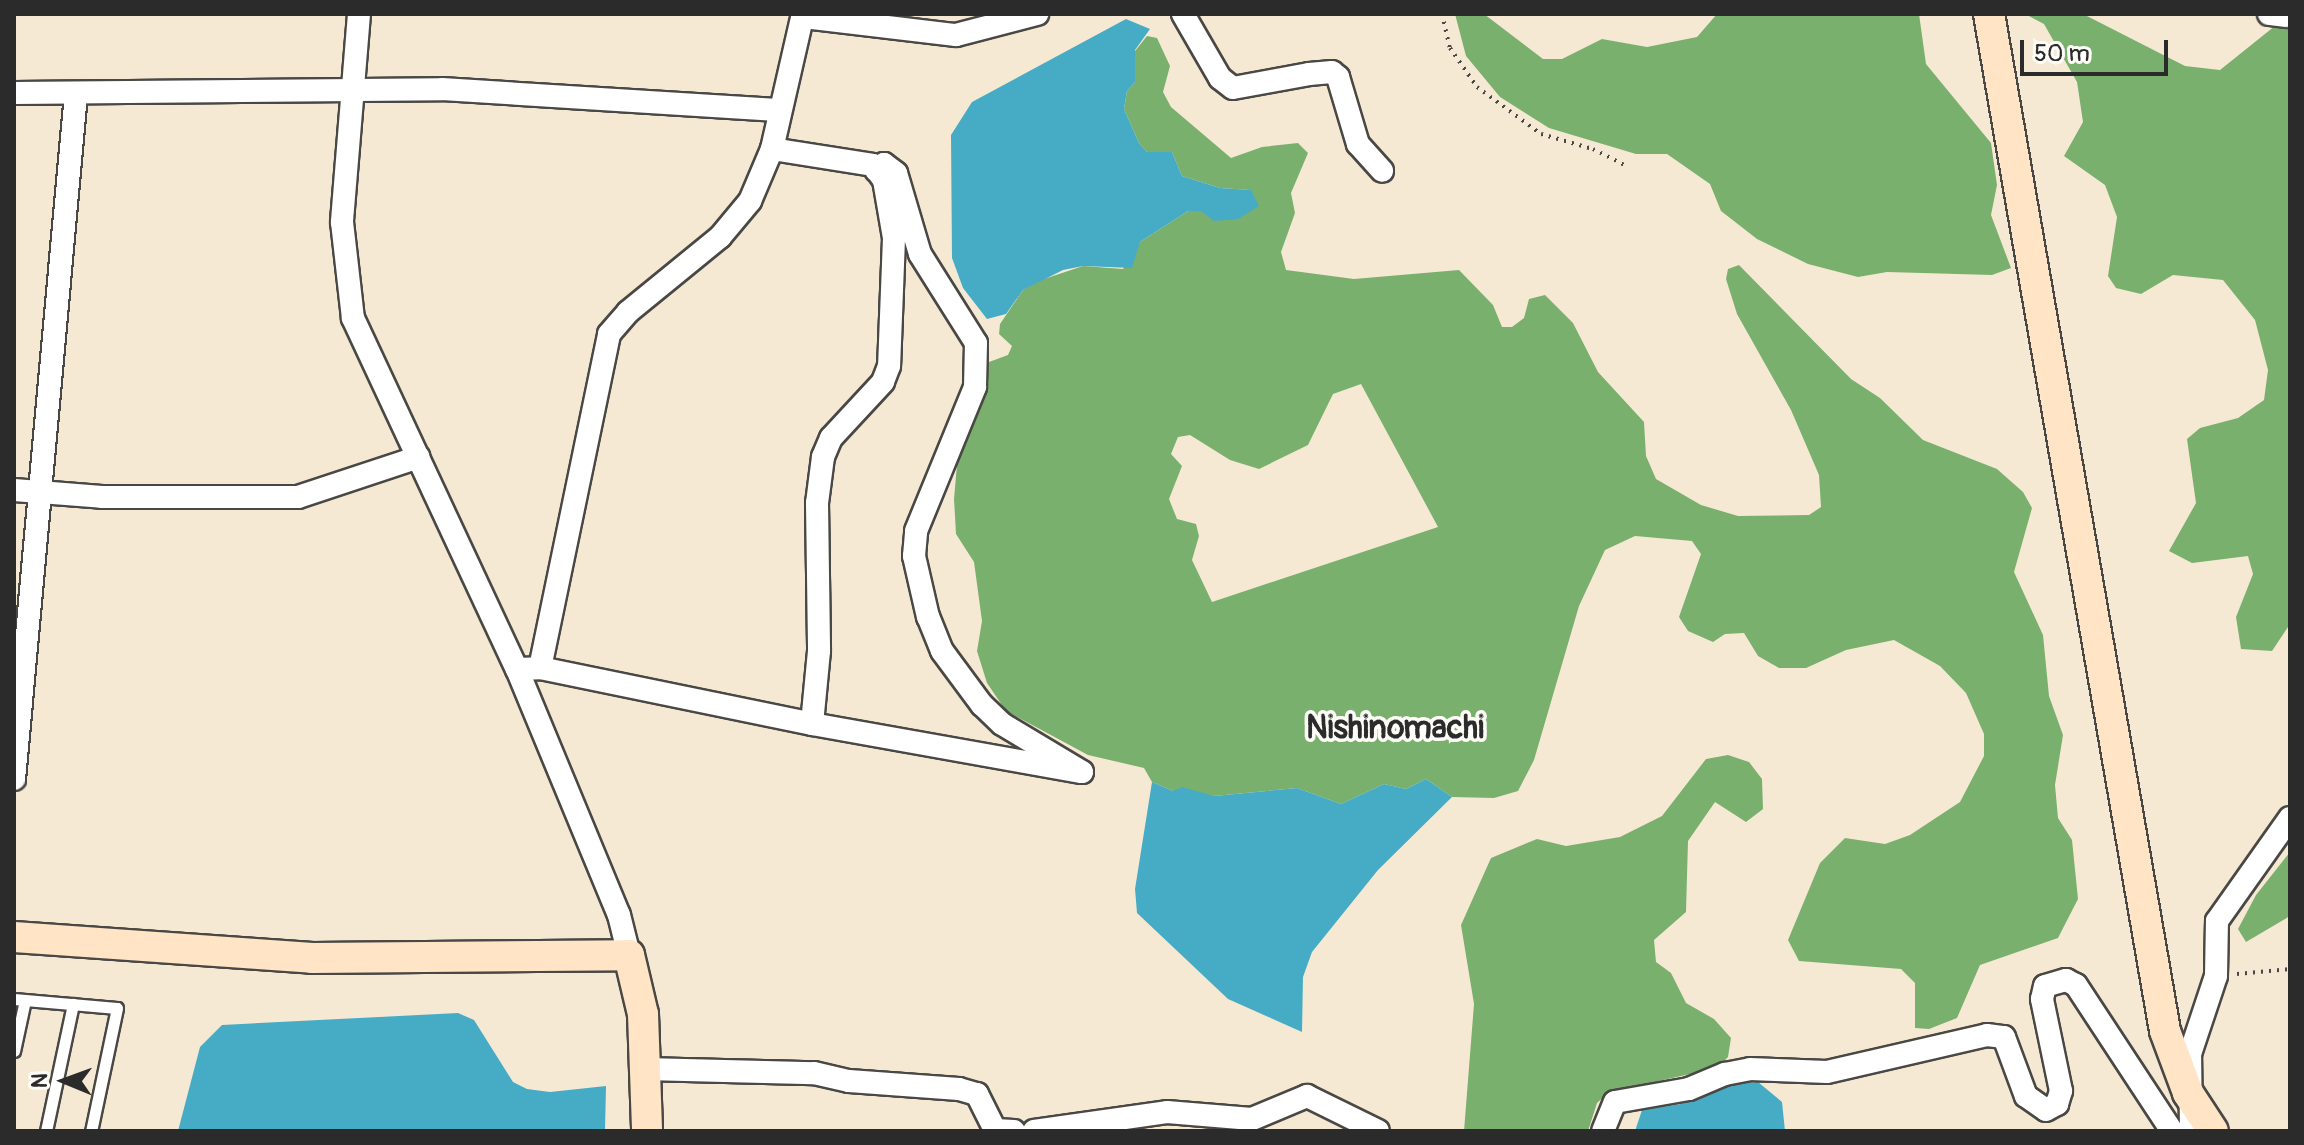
<!DOCTYPE html>
<style>
body{margin:0}
#map{position:relative;width:2304px;height:1145px;overflow:hidden;background:#f6e9d4;font-family:Pangolin,sans-serif}
div>[style]{position:absolute}
.forest>*{inset:0;background:#7ab06e}
.water>*{inset:0;background:#46acc5}
.path>*{height:4px;margin-top:-2px;transform-origin:0;background:repeating-linear-gradient(90deg,#494844 0 2px,transparent 0 8px)}
.roads{filter:drop-shadow(2px 0 #494844) drop-shadow(-2px 0 #494844) drop-shadow(0 2px #494844) drop-shadow(0 -2px #494844)}
.lane>*{height:11px;margin:-5.5px;padding:0 5.5px;transform-origin:5.5px;border-radius:5.5px;background:#fff}
.street>*{height:22px;margin:-11px;padding:0 11px;transform-origin:11px;border-radius:11px;background:#fff}
.secondary>*{height:30px;margin:-15px;padding:0 15px;transform-origin:15px;border-radius:15px;background:#ffe4c6}
span{translate:-50% -50%;white-space:nowrap;text-align:center;line-height:1.15;-webkit-text-stroke:7px #fdfcf7;paint-order:stroke}
.quarter-label{font-size:32px;color:#2b2b2b;font-weight:700}
.frame{position:absolute;inset:0;border:16px solid #2b2b2b;pointer-events:none}
.north{position:absolute;left:24px;top:1041px;width:80px;height:80px;-webkit-text-stroke:6px #fdfcf7;paint-order:stroke;rotate:271deg;font-size:22px;font-weight:700;line-height:32px;text-align:center;color:#2b2b2b}
.north::after{content:'';display:block;margin:auto;width:28px;height:36px;background:#2b2b2b;clip-path:polygon(50% 0,100% 100%,50% 72%,0 100%)}
.scale{position:absolute;left:2020px;top:40px;width:148px;height:36px;box-sizing:border-box;border:4px solid #2b2b2b;border-top:0;padding-left:10px;font-size:24px;line-height:28px;white-space:nowrap;color:#2b2b2b;-webkit-text-stroke:6px #fdfcf7;paint-order:stroke}
</style>
<div id="map">
<div class="forest">
<div style="clip-path:polygon(1455px 14px,1484px 14px,1543px 59px,1562px 59px,1602px 39px,1647px 47px,1697px 37px,1717px 14px,1919px 14px,1926px 64px,1991px 143px,1997px 185px,1991px 215px,2011px 268px,1992px 275px,1887px 272px,1858px 277px,1808px 264px,1757px 239px,1721px 211px,1710px 184px,1667px 154px,1636px 154px,1549px 128px,1500px 97px,1466px 56px)"></div>
<div style="clip-path:polygon(2025px 14px,2083px 14px,2185px 66px,2220px 70px,2290px 14px,2290px 624px,2272px 651px,2241px 649px,2236px 617px,2253px 574px,2248px 556px,2192px 563px,2169px 551px,2196px 503px,2187px 439px,2200px 428px,2238px 418px,2264px 400px,2268px 370px,2255px 320px,2223px 280px,2173px 275px,2141px 294px,2116px 288px,2108px 276px,2117px 217px,2105px 185px,2064px 156px,2083px 122px,2077px 82px,2044px 24px)"></div>
<div style="clip-path:polygon(evenodd,1147px 36px,1157px 38px,1170px 66px,1163px 92px,1171px 107px,1231px 158px,1262px 147px,1298px 143px,1308px 153px,1291px 193px,1295px 213px,1281px 252px,1286px 270px,1354px 279px,1459px 270px,1493px 305px,1502px 327px,1512px 327px,1524px 318px,1529px 299px,1545px 295px,1573px 323px,1598px 372px,1644px 422px,1646px 456px,1656px 479px,1701px 505px,1738px 516px,1809px 515px,1821px 507px,1819px 475px,1791px 410px,1737px 314px,1726px 279px,1728px 269px,1739px 265px,1851px 379px,1880px 398px,1923px 440px,1997px 469px,2023px 492px,2032px 508px,2014px 572px,2043px 635px,2049px 696px,2063px 735px,2055px 785px,2058px 818px,2072px 840px,2078px 899px,2058px 938px,1980px 965px,1957px 1018px,1929px 1029px,1915px 1028px,1915px 983px,1901px 969px,1799px 961px,1788px 940px,1820px 863px,1845px 838px,1885px 844px,1910px 835px,1960px 802px,1984px 756px,1984px 734px,1966px 693px,1940px 666px,1894px 640px,1846px 650px,1806px 668px,1779px 668px,1758px 656px,1744px 633px,1725px 634px,1713px 642px,1688px 631px,1679px 617px,1701px 554px,1692px 541px,1635px 536px,1605px 550px,1579px 606px,1534px 760px,1518px 791px,1494px 798px,1452px 797px,1426px 779px,1406px 789px,1384px 784px,1341px 804px,1297px 788px,1214px 796px,1173px 791px,1152px 782px,1144px 768px,1088px 755px,1006px 711px,987px 683px,977px 651px,982px 621px,974px 562px,956px 534px,954px 499px,959px 442px,989px 362px,1008px 355px,1012px 346px,999px 334px,1000px 324px,1023px 290px,1038px 281px,1083px 266px,1123px 269px,1140px 242px,1188px 211px,1201px 211px,1250px 190px,1220px 188px,1182px 176px,1172px 152px,1147px 152px,1139px 143px,1124px 109px,1127px 91px,1135px 82px,1135px 51px,1147px 36px,1361px 384px,1438px 527px,1212px 602px,1192px 560px,1199px 536px,1196px 524px,1177px 519px,1169px 499px,1182px 466px,1171px 454px,1178px 437px,1190px 435px,1230px 460px,1259px 469px,1308px 445px,1333px 394px,1361px 384px)"></div>
<div style="clip-path:polygon(1728px 755px,1749px 762px,1762px 779px,1763px 809px,1746px 822px,1715px 802px,1688px 841px,1686px 912px,1654px 940px,1656px 962px,1671px 973px,1686px 1003px,1714px 1019px,1731px 1038px,1728px 1057px,1717px 1068px,1609px 1092px,1597px 1103px,1588px 1131px,1464px 1131px,1474px 1004px,1461px 925px,1491px 858px,1537px 839px,1566px 846px,1620px 837px,1662px 816px,1706px 759px)"></div>
<div style="clip-path:polygon(2290px 852px,2290px 916px,2246px 942px,2238px 929px,2256px 895px)"></div>
</div>
<div class="water">
<div style="clip-path:polygon(1126px 19px,1150px 29px,1135px 50px,1135px 82px,1127px 91px,1124px 109px,1139px 143px,1147px 152px,1172px 152px,1182px 176px,1220px 188px,1251px 190px,1259px 206px,1238px 219px,1214px 221px,1201px 211px,1188px 211px,1140px 242px,1132px 268px,1083px 266px,1063px 270px,1023px 290px,1006px 314px,987px 319px,963px 288px,952px 258px,951px 135px,972px 102px)"></div>
<div style="clip-path:polygon(1426px 779px,1452px 797px,1378px 870px,1312px 952px,1303px 977px,1302px 1032px,1228px 999px,1137px 913px,1135px 889px,1152px 782px,1173px 791px,1182px 787px,1214px 796px,1297px 788px,1341px 804px,1384px 784px,1406px 789px)"></div>
<div style="clip-path:polygon(458px 1013px,474px 1020px,513px 1082px,527px 1089px,550px 1092px,606px 1086px,605px 1131px,178px 1131px,200px 1047px,222px 1025px)"></div>
<div style="clip-path:polygon(1758px 1082px,1782px 1102px,1785px 1131px,1635px 1131px,1642px 1110px,1681px 1104px,1734px 1083px)"></div>
</div>
<div class="path">
<div style="left:1442px;top:14px;width:35px;rotate:77deg"></div>
<div style="left:1450px;top:48px;width:47px;rotate:55.3deg"></div>
<div style="left:1477px;top:87px;width:79px;rotate:36.3deg"></div>
<div style="left:1541px;top:134px;width:54px;rotate:16.1deg"></div>
<div style="left:1593px;top:149px;width:39px;rotate:27deg"></div>
<div style="left:2237px;top:974px;width:53px;rotate:-5.4deg"></div>
</div>
<div class="roads">
<div class="lane">
<div style="left:14px;top:999px;width:103px;rotate:5deg"></div>
<div style="left:117px;top:1008px;width:126px;rotate:101.9deg"></div>
<div style="left:14px;top:1051px;width:52px;rotate:-77.8deg"></div>
<div style="left:46px;top:1131px;width:130px;rotate:-78deg"></div>
</div>
<div class="street">
<div style="left:359px;top:14px;width:209px;rotate:94.7deg"></div>
<div style="left:342px;top:222px;width:97px;rotate:83.5deg"></div>
<div style="left:353px;top:318px;width:387px;rotate:65deg"></div>
<div style="left:517px;top:669px;width:266px;rotate:67.5deg"></div>
<div style="left:619px;top:915px;width:41px;rotate:76deg"></div>
<div style="left:1183px;top:14px;width:74px;rotate:60deg"></div>
<div style="left:1220px;top:78px;width:16px;rotate:38deg"></div>
<div style="left:1233px;top:88px;width:77px;rotate:-10.4deg"></div>
<div style="left:1309px;top:74px;width:23px;rotate:-5deg"></div>
<div style="left:1332px;top:72px;width:8px;rotate:40deg"></div>
<div style="left:1338px;top:77px;width:70px;rotate:73.4deg"></div>
<div style="left:1358px;top:144px;width:36px;rotate:48deg"></div>
<div style="left:2269px;top:14px;width:17px;rotate:7deg"></div>
<div style="left:804px;top:17px;width:153px;rotate:6.8deg"></div>
<div style="left:956px;top:35px;width:84px;rotate:-14.5deg"></div>
<div style="left:14px;top:93px;width:428px;rotate:-0.5deg"></div>
<div style="left:442px;top:89px;width:336px;rotate:3.6deg"></div>
<div style="left:772px;top:149px;width:102px;rotate:9deg"></div>
<div style="left:873px;top:165px;width:19px;rotate:54deg"></div>
<div style="left:884px;top:180px;width:59px;rotate:80.2deg"></div>
<div style="left:894px;top:238px;width:128px;rotate:92.2deg"></div>
<div style="left:889px;top:366px;width:17px;rotate:111deg"></div>
<div style="left:883px;top:382px;width:76px;rotate:132.9deg"></div>
<div style="left:831px;top:438px;width:21px;rotate:113deg"></div>
<div style="left:823px;top:457px;width:46px;rotate:97.4deg"></div>
<div style="left:817px;top:503px;width:148px;rotate:89.2deg"></div>
<div style="left:819px;top:651px;width:73px;rotate:95.5deg"></div>
<div style="left:14px;top:490px;width:88px;rotate:4.5deg"></div>
<div style="left:102px;top:497px;width:196px"></div>
<div style="left:298px;top:497px;width:127px;rotate:-18.3deg"></div>
<div style="left:540px;top:668px;width:341px;rotate:-78.3deg"></div>
<div style="left:609px;top:334px;width:29px;rotate:-49deg"></div>
<div style="left:628px;top:312px;width:119px;rotate:-39.2deg"></div>
<div style="left:720px;top:237px;width:47px;rotate:-50.2deg"></div>
<div style="left:750px;top:201px;width:56px;rotate:-67.1deg"></div>
<div style="left:772px;top:149px;width:139px;rotate:-77.1deg"></div>
<div style="left:517px;top:669px;width:23px;rotate:-2deg"></div>
<div style="left:540px;top:668px;width:278px;rotate:11.6deg"></div>
<div style="left:812px;top:724px;width:274px;rotate:10.1deg"></div>
<div style="left:1082px;top:772px;width:93px;rotate:-149deg"></div>
<div style="left:1002px;top:724px;width:28px;rotate:-136deg"></div>
<div style="left:982px;top:705px;width:67px;rotate:-126.5deg"></div>
<div style="left:942px;top:651px;width:37px;rotate:-112deg"></div>
<div style="left:928px;top:617px;width:63px;rotate:-102.9deg"></div>
<div style="left:914px;top:556px;width:25px;rotate:-85deg"></div>
<div style="left:916px;top:531px;width:156px;rotate:-67.7deg"></div>
<div style="left:975px;top:387px;width:44px;rotate:-88.7deg"></div>
<div style="left:976px;top:343px;width:105px;rotate:-122.2deg"></div>
<div style="left:920px;top:254px;width:84px;rotate:-106.5deg"></div>
<div style="left:896px;top:173px;width:15px;rotate:-143deg"></div>
<div style="left:884px;top:164px;width:10px;rotate:143deg"></div>
<div style="left:14px;top:779px;width:688px;rotate:-84.83deg"></div>
<div style="left:645px;top:1069px;width:169px;rotate:1.4deg"></div>
<div style="left:814px;top:1073px;width:36px;rotate:13deg"></div>
<div style="left:849px;top:1081px;width:110px;rotate:4.2deg"></div>
<div style="left:959px;top:1089px;width:19px;rotate:16deg"></div>
<div style="left:977px;top:1094px;width:40px;rotate:63.4deg"></div>
<div style="left:995px;top:1130px;width:19px;rotate:3deg"></div>
<div style="left:1034px;top:1131px;width:134px;rotate:-8.1deg"></div>
<div style="left:1167px;top:1112px;width:85px;rotate:4.7deg"></div>
<div style="left:1252px;top:1119px;width:60px;rotate:-22.7deg"></div>
<div style="left:1307px;top:1096px;width:79px;rotate:26.2deg"></div>
<div style="left:1603px;top:1131px;width:31px;rotate:-68deg"></div>
<div style="left:1615px;top:1102px;width:75px;rotate:-10deg"></div>
<div style="left:1689px;top:1089px;width:39px;rotate:-23deg"></div>
<div style="left:1725px;top:1074px;width:25px;rotate:-11deg"></div>
<div style="left:1750px;top:1069px;width:77px;rotate:2.2deg"></div>
<div style="left:1827px;top:1072px;width:164px;rotate:-13deg"></div>
<div style="left:1987px;top:1035px;width:17px;rotate:7deg"></div>
<div style="left:2004px;top:1037px;width:63px;rotate:69.6deg"></div>
<div style="left:2026px;top:1096px;width:24px;rotate:35deg"></div>
<div style="left:2046px;top:1110px;width:13px;rotate:-29deg"></div>
<div style="left:2057px;top:1104px;width:14px;rotate:-73deg"></div>
<div style="left:2061px;top:1091px;width:94px;rotate:-101.7deg"></div>
<div style="left:2042px;top:999px;width:13px;rotate:-77deg"></div>
<div style="left:2045px;top:986px;width:22px;rotate:-16deg"></div>
<div style="left:2066px;top:980px;width:11px;rotate:27deg"></div>
<div style="left:2076px;top:985px;width:175px;rotate:56.7deg"></div>
<div style="left:2191px;top:1131px;width:77px;rotate:-90.7deg"></div>
<div style="left:2190px;top:1054px;width:82px;rotate:-71.6deg"></div>
<div style="left:2216px;top:976px;width:55px;rotate:-89deg"></div>
<div style="left:2217px;top:921px;width:126px;rotate:-54.7deg"></div>
</div>
<div class="secondary">
<div style="left:1989px;top:14px;width:1032px;rotate:80.18deg"></div>
<div style="left:2165px;top:1031px;width:66px;rotate:69.6deg"></div>
<div style="left:2188px;top:1093px;width:45px;rotate:56.7deg"></div>
<div style="left:14px;top:937px;width:299px;rotate:4deg"></div>
<div style="left:312px;top:958px;width:317px;rotate:-0.5deg"></div>
<div style="left:629px;top:955px;width:61px;rotate:76.7deg"></div>
<div style="left:643px;top:1014px;width:117px;rotate:88deg"></div>
</div>
</div>
<div class="quarter-label">
<span style="left:1395px;top:728px">Nishinomachi</span>
</div>
<div class="frame"></div>
<div class="north">N</div>
<div class="scale">50 m</div>
</div>
